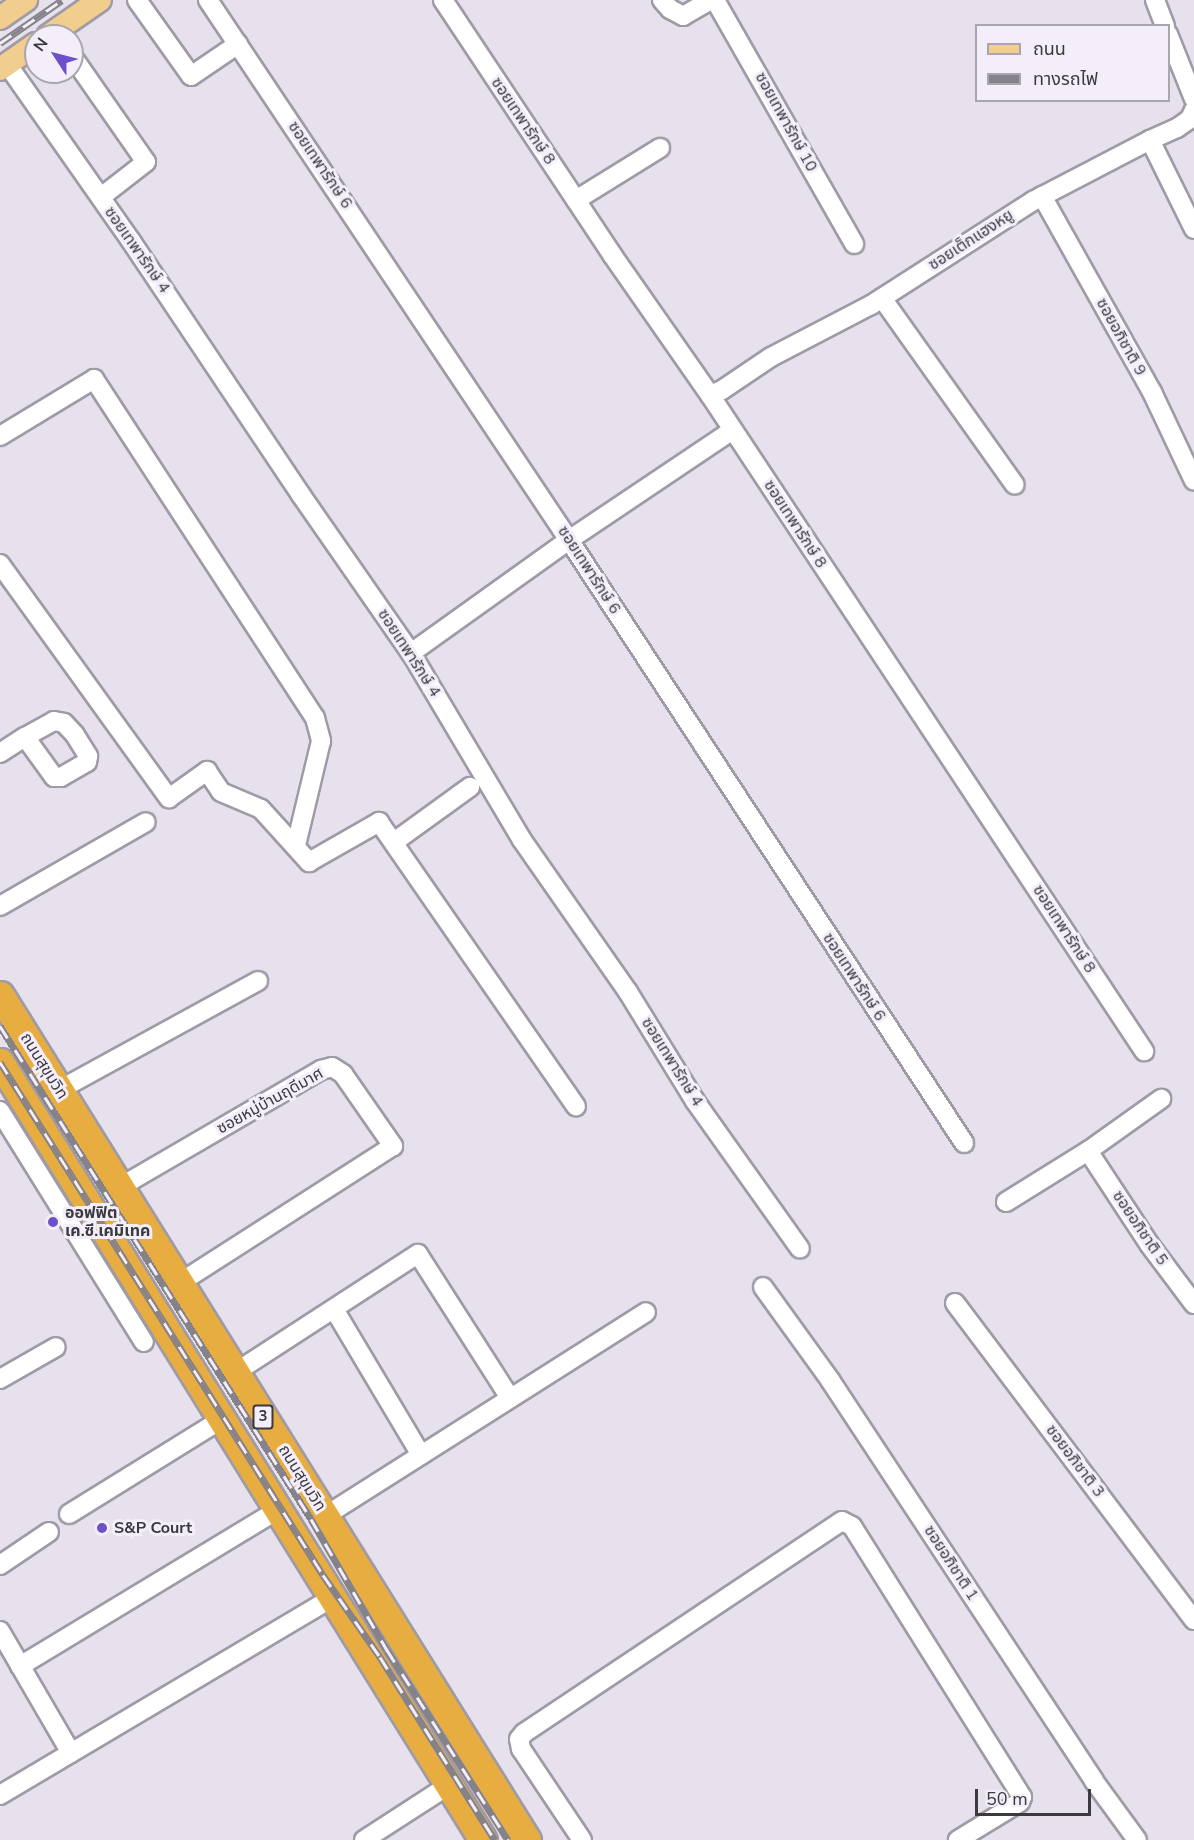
<!DOCTYPE html>
<meta charset="utf-8">
<style>
body{margin:0}
#map{position:relative;width:1194px;height:1840px;overflow:hidden;background:#e6e1ed;font-family:"Nunito Sans","Noto Sans Thai",sans-serif}
div>[style]{position:absolute}
.roads{filter:drop-shadow(2px 0 #9f9ba6) drop-shadow(-2px 0 #9f9ba6) drop-shadow(0 2px #9f9ba6) drop-shadow(0 -2px #9f9ba6)}
.minor>*{height:18px;margin:-9px;padding:0 9px;transform-origin:9px;border-radius:9px;background:#fff}
.major>*{height:22px;margin:-11px;padding:0 11px;transform-origin:11px;border-radius:11px;background:#f1ce8d}
.highway>*{height:27px;margin:-13.5px;padding:0 13.5px;transform-origin:13.5px;border-radius:13.5px;background:#e8ad41}
.rail>*{height:7px;margin-top:-3.5px;transform-origin:0;background:repeating-linear-gradient(90deg,#f3eefa 0 14px,#858289 0 28px);box-sizing:border-box;border-block:2px solid #858289}
.dots>*{width:16px;height:16px;translate:-50% -50%;box-sizing:border-box;border:3px solid #f3eefa;border-radius:50%}
span{translate:-50% -50%;white-space:nowrap;text-align:center;line-height:1.15;-webkit-text-stroke:6px #f3eefa;paint-order:stroke}
.shield-label span{padding:2px 4px;background:#f3eefa;border:2px solid;border-radius:4px;-webkit-text-stroke-width:0}
.shield-label{font-size:15px;color:#3c3a3e;font-weight:700}
.street-label{font-size:16px;color:#3c3a3e}
.poi-label{font-size:16px;color:#3c3a3e;font-weight:700}
.left{translate:0 -50%;text-align:left}
.legend{position:absolute;left:975px;top:24px;width:195px;height:78px;box-sizing:border-box;background:#f3eefa;border:2px solid #aaa6af;margin:0;padding:8px 10px;list-style:none;font-size:18px;color:#3c3a3e}
.legend li{display:flex;align-items:center;gap:12px;height:30px}
.legend b{width:30px;border:2px solid #aaa6af}
.north{position:absolute;left:24px;top:24px;width:60px;height:60px;box-sizing:border-box;background:#f3eefa;border:2px solid #aaa6af;border-radius:50%;rotate:306deg;font-size:16px;font-weight:700;line-height:24px;text-align:center;color:#3c3a3e}
.north::after{content:'';display:block;margin:auto;width:21px;height:27px;background:#6d50ca;clip-path:polygon(50% 0,100% 100%,50% 72%,0 100%)}
.scale{position:absolute;left:975px;top:1789px;width:116px;height:27px;box-sizing:border-box;border:3px solid #3c3a3e;border-top:0;padding-left:8px;font-size:18px;line-height:21px;white-space:nowrap;color:#3c3a3e;-webkit-text-stroke:4px #f3eefa;paint-order:stroke}
</style>
<div id="map">
<div class="roads">
<div class="minor">
<div style="left:137px;top:0;width:93px;rotate:54.6deg"></div>
<div style="left:191px;top:76px;width:57px;rotate:-34.2deg"></div>
<div style="left:208px;top:0;width:650px;rotate:56.24deg"></div>
<div style="left:569px;top:540px;width:721px;rotate:56.77deg"></div>
<div style="left:443px;top:0;width:307px;rotate:56.4deg"></div>
<div style="left:613px;top:256px;width:169px;rotate:55.1deg"></div>
<div style="left:710px;top:395px;width:787px;rotate:56.51deg"></div>
<div style="left:662px;top:0;width:12px;rotate:48deg"></div>
<div style="left:670px;top:9px;width:15px;rotate:28deg"></div>
<div style="left:683px;top:16px;width:32px;rotate:-30deg"></div>
<div style="left:715px;top:0;width:281px;rotate:60.3deg"></div>
<div style="left:1155px;top:0;width:28px;rotate:69deg"></div>
<div style="left:1168px;top:34px;width:70px;rotate:68.2deg"></div>
<div style="left:72px;top:56px;width:129px;rotate:55.1deg"></div>
<div style="left:146px;top:162px;width:57px;rotate:142.1deg"></div>
<div style="left:7px;top:64px;width:216px;rotate:55deg"></div>
<div style="left:131px;top:241px;width:306px;rotate:56.2deg"></div>
<div style="left:301px;top:495px;width:193px;rotate:55.2deg"></div>
<div style="left:411px;top:653px;width:217px;rotate:59.3deg"></div>
<div style="left:522px;top:840px;width:185px;rotate:55.1deg"></div>
<div style="left:628px;top:992px;width:128px;rotate:58.4deg"></div>
<div style="left:695px;top:1101px;width:181px;rotate:54.6deg"></div>
<div style="left:1150px;top:140px;width:30px;rotate:-24deg"></div>
<div style="left:1177px;top:128px;width:16px;rotate:-35deg"></div>
<div style="left:1190px;top:119px;width:10px;rotate:-66deg"></div>
<div style="left:1042px;top:196px;width:225px;rotate:60.7deg"></div>
<div style="left:1152px;top:392px;width:98px;rotate:64.7deg"></div>
<div style="left:576px;top:200px;width:99px;rotate:-31.8deg"></div>
<div style="left:882px;top:298px;width:229px;rotate:54.6deg"></div>
<div style="left:710px;top:395px;width:13px;rotate:-23deg"></div>
<div style="left:722px;top:390px;width:59px;rotate:-34deg"></div>
<div style="left:771px;top:357px;width:113px;rotate:-27.5deg"></div>
<div style="left:871px;top:305px;width:193px;rotate:-32.7deg"></div>
<div style="left:1033px;top:201px;width:132px;rotate:-27.5deg"></div>
<div style="left:1150px;top:140px;width:99px;rotate:63.7deg"></div>
<div style="left:0;top:436px;width:110px;rotate:-31.2deg"></div>
<div style="left:94px;top:379px;width:405px;rotate:56.9deg"></div>
<div style="left:315px;top:718px;width:24px;rotate:75deg"></div>
<div style="left:321px;top:741px;width:107px;rotate:103.5deg"></div>
<div style="left:0;top:564px;width:289px;rotate:54.2deg"></div>
<div style="left:169px;top:798px;width:47px;rotate:-35.4deg"></div>
<div style="left:207px;top:771px;width:25px;rotate:56deg"></div>
<div style="left:221px;top:792px;width:43px;rotate:23deg"></div>
<div style="left:261px;top:809px;width:72px;rotate:47.8deg"></div>
<div style="left:309px;top:862px;width:81px;rotate:-29.7deg"></div>
<div style="left:379px;top:822px;width:346px;rotate:55.3deg"></div>
<div style="left:411px;top:653px;width:194px;rotate:-35.6deg"></div>
<div style="left:569px;top:540px;width:197px;rotate:-33.9deg"></div>
<div style="left:0;top:753px;width:30px;rotate:-33deg"></div>
<div style="left:25px;top:737px;width:33px;rotate:-29deg"></div>
<div style="left:54px;top:721px;width:10px;rotate:11deg"></div>
<div style="left:64px;top:723px;width:16px;rotate:47deg"></div>
<div style="left:75px;top:735px;width:25px;rotate:58deg"></div>
<div style="left:88px;top:756px;width:6px;rotate:99deg"></div>
<div style="left:87px;top:762px;width:30px;rotate:150deg"></div>
<div style="left:61px;top:777px;width:7px;rotate:180deg"></div>
<div style="left:54px;top:777px;width:49px;rotate:-125.9deg"></div>
<div style="left:394px;top:842px;width:94px;rotate:-35.9deg"></div>
<div style="left:0;top:906px;width:168px;rotate:-29.9deg"></div>
<div style="left:59px;top:1090px;width:227px;rotate:-28.7deg"></div>
<div style="left:0;top:1111px;width:272px;rotate:58.1deg"></div>
<div style="left:1088px;top:1151px;width:111px;rotate:56.7deg"></div>
<div style="left:1149px;top:1244px;width:75px;rotate:53.1deg"></div>
<div style="left:120px;top:1187px;width:233px;rotate:-30.2deg"></div>
<div style="left:321px;top:1070px;width:11px;rotate:-15deg"></div>
<div style="left:332px;top:1067px;width:13px;rotate:32deg"></div>
<div style="left:343px;top:1074px;width:88px;rotate:55.2deg"></div>
<div style="left:393px;top:1146px;width:253px;rotate:147.3deg"></div>
<div style="left:1006px;top:1202px;width:97px;rotate:-31.9deg"></div>
<div style="left:1088px;top:1151px;width:90px;rotate:-35.5deg"></div>
<div style="left:763px;top:1287px;width:115px;rotate:54.2deg"></div>
<div style="left:830px;top:1380px;width:480px;rotate:56.6deg"></div>
<div style="left:1094px;top:1781px;width:73px;rotate:53.9deg"></div>
<div style="left:955px;top:1303px;width:397px;rotate:53deg"></div>
<div style="left:334px;top:1309px;width:170px;rotate:59.2deg"></div>
<div style="left:236px;top:1372px;width:217px;rotate:-33deg"></div>
<div style="left:418px;top:1254px;width:171px;rotate:57.4deg"></div>
<div style="left:0;top:1379px;width:64px;rotate:-29.7deg"></div>
<div style="left:69px;top:1514px;width:180px;rotate:-31.8deg"></div>
<div style="left:325px;top:1516px;width:380px;rotate:-32.4deg"></div>
<div style="left:0;top:1565px;width:59px;rotate:-34deg"></div>
<div style="left:0;top:1631px;width:141px;rotate:59.8deg"></div>
<div style="left:20px;top:1666px;width:301px;rotate:-31.2deg"></div>
<div style="left:0;top:1795px;width:387px;rotate:-30.7deg"></div>
<div style="left:364px;top:1840px;width:101px;rotate:-32.9deg"></div>
<div style="left:582px;top:1840px;width:110px;rotate:-123.8deg"></div>
<div style="left:521px;top:1749px;width:10px;rotate:-101deg"></div>
<div style="left:519px;top:1739px;width:8px;rotate:-50deg"></div>
<div style="left:524px;top:1733px;width:382px;rotate:-33.7deg"></div>
<div style="left:842px;top:1521px;width:11px;rotate:27deg"></div>
<div style="left:852px;top:1526px;width:320px;rotate:57.9deg"></div>
<div style="left:1022px;top:1797px;width:5px;rotate:112deg"></div>
<div style="left:1020px;top:1802px;width:73px;rotate:148.5deg"></div>
</div>
<div class="major">
<div style="left:0;top:18px;width:32px;rotate:-35deg"></div>
<div style="left:48px;top:36px;width:63px;rotate:-34.7deg"></div>
<div style="left:0;top:69px;width:44px;rotate:-34.8deg"></div>
</div>
<div class="highway">
<div style="left:0;top:995px;width:996px;rotate:58.05deg"></div>
<div style="left:0;top:1062px;width:916px;rotate:58.17deg"></div>
</div>
</div>
<div class="rail">
<div style="left:0;top:43px;width:75px;rotate:-34.7deg"></div>
<div style="left:0;top:1026px;width:583px;rotate:57.75deg"></div>
<div style="left:311px;top:1519px;width:151px;rotate:59.9deg"></div>
<div style="left:387px;top:1650px;width:225px;rotate:57.5deg"></div>
<div style="left:0;top:1062px;width:606px;rotate:57.8deg"></div>
<div style="left:323px;top:1575px;width:100px;rotate:55.2deg"></div>
<div style="left:380px;top:1657px;width:216px;rotate:57.9deg"></div>
</div>
<div class="dots">
<div style="left:53px;top:1222px;background:#6d50ca"></div>
<div style="left:102px;top:1528px;background:#6d50ca"></div>
</div>
<div class="shield-label">
<span style="left:263px;top:1417px">3</span>
</div>
<div class="street-label">
<span style="left:523px;top:121px;rotate:56deg">ซอยเทพารักษ์ 8</span>
<span style="left:786px;top:122px;rotate:61deg">ซอยเทพารักษ์ 10</span>
<span style="left:320px;top:165px;rotate:56deg">ซอยเทพารักษ์ 6</span>
<span style="left:971px;top:240px;rotate:-33deg">ซอยเต็กแฮงหยู</span>
<span style="left:137px;top:250px;rotate:55deg">ซอยเทพารักษ์ 4</span>
<span style="left:1121px;top:337px;rotate:61deg">ซอยอภิชาติ 9</span>
<span style="left:795px;top:524px;rotate:57deg">ซอยเทพารักษ์ 8</span>
<span style="left:589px;top:570px;rotate:57deg">ซอยเทพารักษ์ 6</span>
<span style="left:409px;top:653px;rotate:57deg">ซอยเทพารักษ์ 4</span>
<span style="left:1064px;top:929px;rotate:57deg">ซอยเทพารักษ์ 8</span>
<span style="left:854px;top:977px;rotate:57deg">ซอยเทพารักษ์ 6</span>
<span style="left:672px;top:1062px;rotate:58deg">ซอยเทพารักษ์ 4</span>
<span style="left:44px;top:1066px;rotate:58deg">ถนนสุขุมวิท</span>
<span style="left:270px;top:1101px;rotate:-29deg">ซอยหมู่บ้านฤดีมาศ</span>
<span style="left:1140px;top:1228px;rotate:56deg">ซอยอภิชาติ 5</span>
<span style="left:1075px;top:1461px;rotate:53deg">ซอยอภิชาติ 3</span>
<span style="left:302px;top:1478px;rotate:58deg">ถนนสุขุมวิท</span>
<span style="left:951px;top:1563px;rotate:57deg">ซอยอภิชาติ 1</span>
</div>
<div class="poi-label">
<span class="left" style="left:65px;top:1222px">ออฟฟิต<br>เค.ซี.เคมิเทค</span>
<span class="left" style="left:114px;top:1528px">S&amp;P Court</span>
</div>
<ul class="legend">
<li><b style="height:8px;background:#f1ce8d"></b>ถนน</li>
<li><b style="height:8px;background:#858289"></b>ทางรถไฟ</li>
</ul>
<div class="north">N</div>
<div class="scale">50 m</div>
</div>
